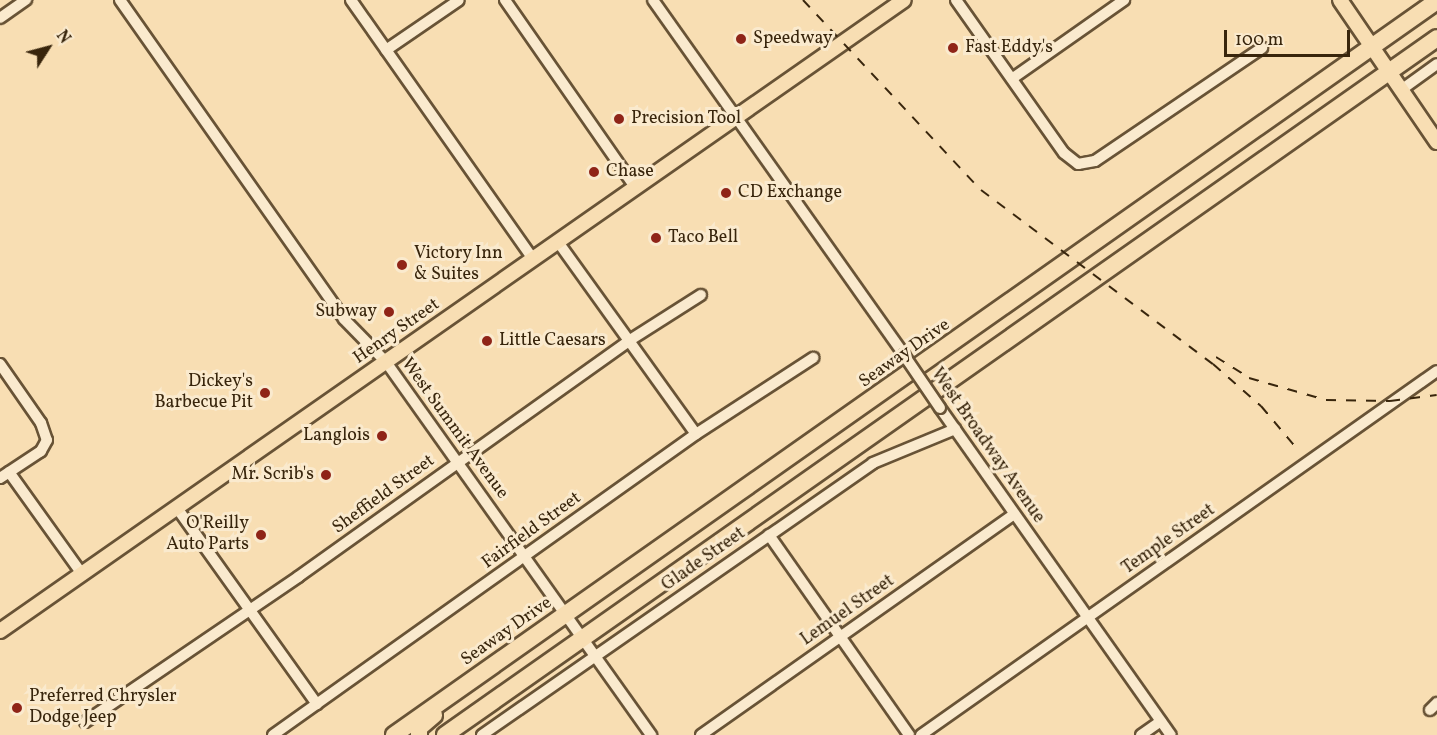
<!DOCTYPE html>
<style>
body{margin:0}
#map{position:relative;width:1437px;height:735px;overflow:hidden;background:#f8deb3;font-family:Vollkorn,serif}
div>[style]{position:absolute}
.roads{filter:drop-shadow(2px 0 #685336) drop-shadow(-2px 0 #685336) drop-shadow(0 2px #685336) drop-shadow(0 -2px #685336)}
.minor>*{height:10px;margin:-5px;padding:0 5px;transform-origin:5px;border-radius:5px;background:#faeace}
.major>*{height:14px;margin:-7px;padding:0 7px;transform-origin:7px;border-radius:7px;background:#f8deb3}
.highway>*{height:16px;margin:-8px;padding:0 8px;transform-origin:8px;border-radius:8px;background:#f8deb3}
.rail>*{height:2px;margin-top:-1px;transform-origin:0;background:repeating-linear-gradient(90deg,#38250c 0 10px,transparent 0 20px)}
.bridges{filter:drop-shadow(2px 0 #685336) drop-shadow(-2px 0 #685336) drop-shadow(0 2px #685336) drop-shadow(0 -2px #685336)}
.minor-bridge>*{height:10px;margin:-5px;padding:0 5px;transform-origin:5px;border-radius:5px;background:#faeace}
.dots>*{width:16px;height:16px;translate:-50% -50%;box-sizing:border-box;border:3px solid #faeace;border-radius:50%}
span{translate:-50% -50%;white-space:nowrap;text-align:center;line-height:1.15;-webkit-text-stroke:6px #faeace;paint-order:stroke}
.poi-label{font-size:18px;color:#38250c}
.left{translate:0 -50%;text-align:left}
.right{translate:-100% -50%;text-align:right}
.street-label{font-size:18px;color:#38250c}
.north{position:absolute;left:18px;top:18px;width:60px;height:60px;-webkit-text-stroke:4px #faeace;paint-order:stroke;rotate:54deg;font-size:16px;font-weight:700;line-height:24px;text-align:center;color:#38250c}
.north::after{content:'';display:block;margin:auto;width:21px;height:27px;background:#38250c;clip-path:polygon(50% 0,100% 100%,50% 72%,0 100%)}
.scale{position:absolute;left:1224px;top:30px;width:126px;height:27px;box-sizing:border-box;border:3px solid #38250c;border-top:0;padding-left:8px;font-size:18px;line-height:21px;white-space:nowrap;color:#38250c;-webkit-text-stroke:4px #faeace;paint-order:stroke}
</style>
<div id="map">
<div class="roads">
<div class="minor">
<div style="left:120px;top:0;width:390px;rotate:54.9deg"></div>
<div style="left:344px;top:319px;width:60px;rotate:45.7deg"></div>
<div style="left:386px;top:362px;width:458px;rotate:54.6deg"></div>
<div style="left:351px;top:0;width:317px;rotate:54.9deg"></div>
<div style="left:505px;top:0;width:228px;rotate:55.2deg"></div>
<div style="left:653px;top:0;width:435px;rotate:54.7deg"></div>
<div style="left:956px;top:0;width:187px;rotate:54.8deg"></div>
<div style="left:1064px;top:153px;width:18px;rotate:38deg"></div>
<div style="left:1078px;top:164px;width:17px;rotate:-10deg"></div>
<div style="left:1095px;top:161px;width:202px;rotate:-34.1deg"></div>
<div style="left:0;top:18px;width:32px;rotate:-35deg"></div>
<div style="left:386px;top:50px;width:88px;rotate:-34.4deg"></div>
<div style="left:1013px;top:78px;width:136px;rotate:-35.1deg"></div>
<div style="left:1401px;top:90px;width:44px;rotate:-35.8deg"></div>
<div style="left:558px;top:242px;width:236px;rotate:54.3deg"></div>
<div style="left:0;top:364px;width:72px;rotate:55.2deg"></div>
<div style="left:41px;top:423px;width:18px;rotate:71deg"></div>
<div style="left:47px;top:440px;width:13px;rotate:119deg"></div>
<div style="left:41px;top:451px;width:49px;rotate:146.6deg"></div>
<div style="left:940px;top:408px;width:400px;rotate:54.8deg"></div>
<div style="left:9px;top:472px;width:125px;rotate:54.4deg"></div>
<div style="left:177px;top:508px;width:241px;rotate:54.5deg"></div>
<div style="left:769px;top:535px;width:244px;rotate:55deg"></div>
<div style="left:1430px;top:710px;width:10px;rotate:-45deg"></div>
<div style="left:85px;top:722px;width:258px;rotate:-34.2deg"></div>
<div style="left:298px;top:577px;width:408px;rotate:-35.5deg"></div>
<div style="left:630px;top:340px;width:84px;rotate:-32.4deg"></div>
<div style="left:273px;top:735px;width:519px;rotate:-35.44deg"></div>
<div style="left:696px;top:434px;width:140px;rotate:-33deg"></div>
<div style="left:482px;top:735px;width:476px;rotate:-34.8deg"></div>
<div style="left:873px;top:463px;width:89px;rotate:-22.5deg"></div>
<div style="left:701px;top:735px;width:383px;rotate:-35.2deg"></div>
<div style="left:921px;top:735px;width:631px;rotate:-35.2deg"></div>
<div style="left:1141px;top:735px;width:24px;rotate:-35deg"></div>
</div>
<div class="major">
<div style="left:1340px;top:0;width:172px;rotate:55.7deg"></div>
<div style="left:0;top:631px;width:1102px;rotate:-34.92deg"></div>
</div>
<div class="highway">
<div style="left:394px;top:735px;width:1275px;rotate:-35.14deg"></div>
<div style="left:419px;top:735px;width:7px;rotate:-90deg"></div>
<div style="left:419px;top:728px;width:20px;rotate:-41deg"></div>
<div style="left:445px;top:735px;width:1212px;rotate:-35.09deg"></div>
</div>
</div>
<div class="rail">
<div style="left:803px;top:0;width:260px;rotate:46.9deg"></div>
<div style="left:981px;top:190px;width:290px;rotate:36.9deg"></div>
<div style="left:1213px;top:364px;width:64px;rotate:41.2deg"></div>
<div style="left:1261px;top:406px;width:57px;rotate:49.9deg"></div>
<div style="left:1216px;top:357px;width:39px;rotate:32deg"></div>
<div style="left:1249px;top:378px;width:80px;rotate:15.9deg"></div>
<div style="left:1326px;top:400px;width:64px;rotate:0.9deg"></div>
<div style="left:1390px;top:401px;width:47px;rotate:-7.3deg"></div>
</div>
<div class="bridges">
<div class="minor-bridge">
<div style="left:904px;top:355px;width:64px;rotate:55.8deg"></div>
</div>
</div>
<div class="dots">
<div style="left:741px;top:39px;background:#8f2418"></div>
<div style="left:953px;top:48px;background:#8f2418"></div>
<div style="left:619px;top:119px;background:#8f2418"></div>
<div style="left:594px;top:172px;background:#8f2418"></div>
<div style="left:726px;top:193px;background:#8f2418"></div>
<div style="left:656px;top:238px;background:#8f2418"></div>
<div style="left:402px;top:265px;background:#8f2418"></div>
<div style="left:389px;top:312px;background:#8f2418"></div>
<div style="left:487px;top:341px;background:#8f2418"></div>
<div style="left:265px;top:393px;background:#8f2418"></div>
<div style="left:382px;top:436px;background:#8f2418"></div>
<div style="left:326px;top:475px;background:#8f2418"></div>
<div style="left:261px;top:535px;background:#8f2418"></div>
<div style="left:17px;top:708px;background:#8f2418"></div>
</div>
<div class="poi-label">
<span class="left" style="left:753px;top:39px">Speedway</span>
<span class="left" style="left:965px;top:48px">Fast Eddy's</span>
<span class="left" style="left:631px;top:119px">Precision Tool</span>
<span class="left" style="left:606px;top:172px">Chase</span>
<span class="left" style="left:738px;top:193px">CD Exchange</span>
<span class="left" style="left:668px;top:238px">Taco Bell</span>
<span class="left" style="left:414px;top:265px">Victory Inn<br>&amp; Suites</span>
<span class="right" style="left:377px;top:312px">Subway</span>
<span class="left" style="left:499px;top:341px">Little Caesars</span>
<span class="right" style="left:253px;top:393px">Dickey's<br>Barbecue Pit</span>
<span class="right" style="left:370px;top:436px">Langlois</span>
<span class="right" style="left:314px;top:475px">Mr. Scrib's</span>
<span class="right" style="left:249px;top:535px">O'Reilly<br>Auto Parts</span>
<span class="left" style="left:29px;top:708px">Preferred Chrysler<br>Dodge Jeep</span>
</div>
<div class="street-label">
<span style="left:397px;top:332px;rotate:-35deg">Henry Street</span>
<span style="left:905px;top:354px;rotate:-35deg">Seaway Drive</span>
<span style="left:454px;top:429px;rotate:54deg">West Summit Avenue</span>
<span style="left:987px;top:446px;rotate:55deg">West Broadway Avenue</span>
<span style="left:384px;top:495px;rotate:-36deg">Sheffield Street</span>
<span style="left:532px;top:531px;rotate:-36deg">Fairfield Street</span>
<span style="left:1169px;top:540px;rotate:-35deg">Temple Street</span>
<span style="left:704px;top:560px;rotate:-35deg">Glade Street</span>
<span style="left:848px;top:611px;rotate:-35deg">Lemuel Street</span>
<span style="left:507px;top:632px;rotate:-35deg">Seaway Drive</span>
</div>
<div class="north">N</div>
<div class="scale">100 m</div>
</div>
